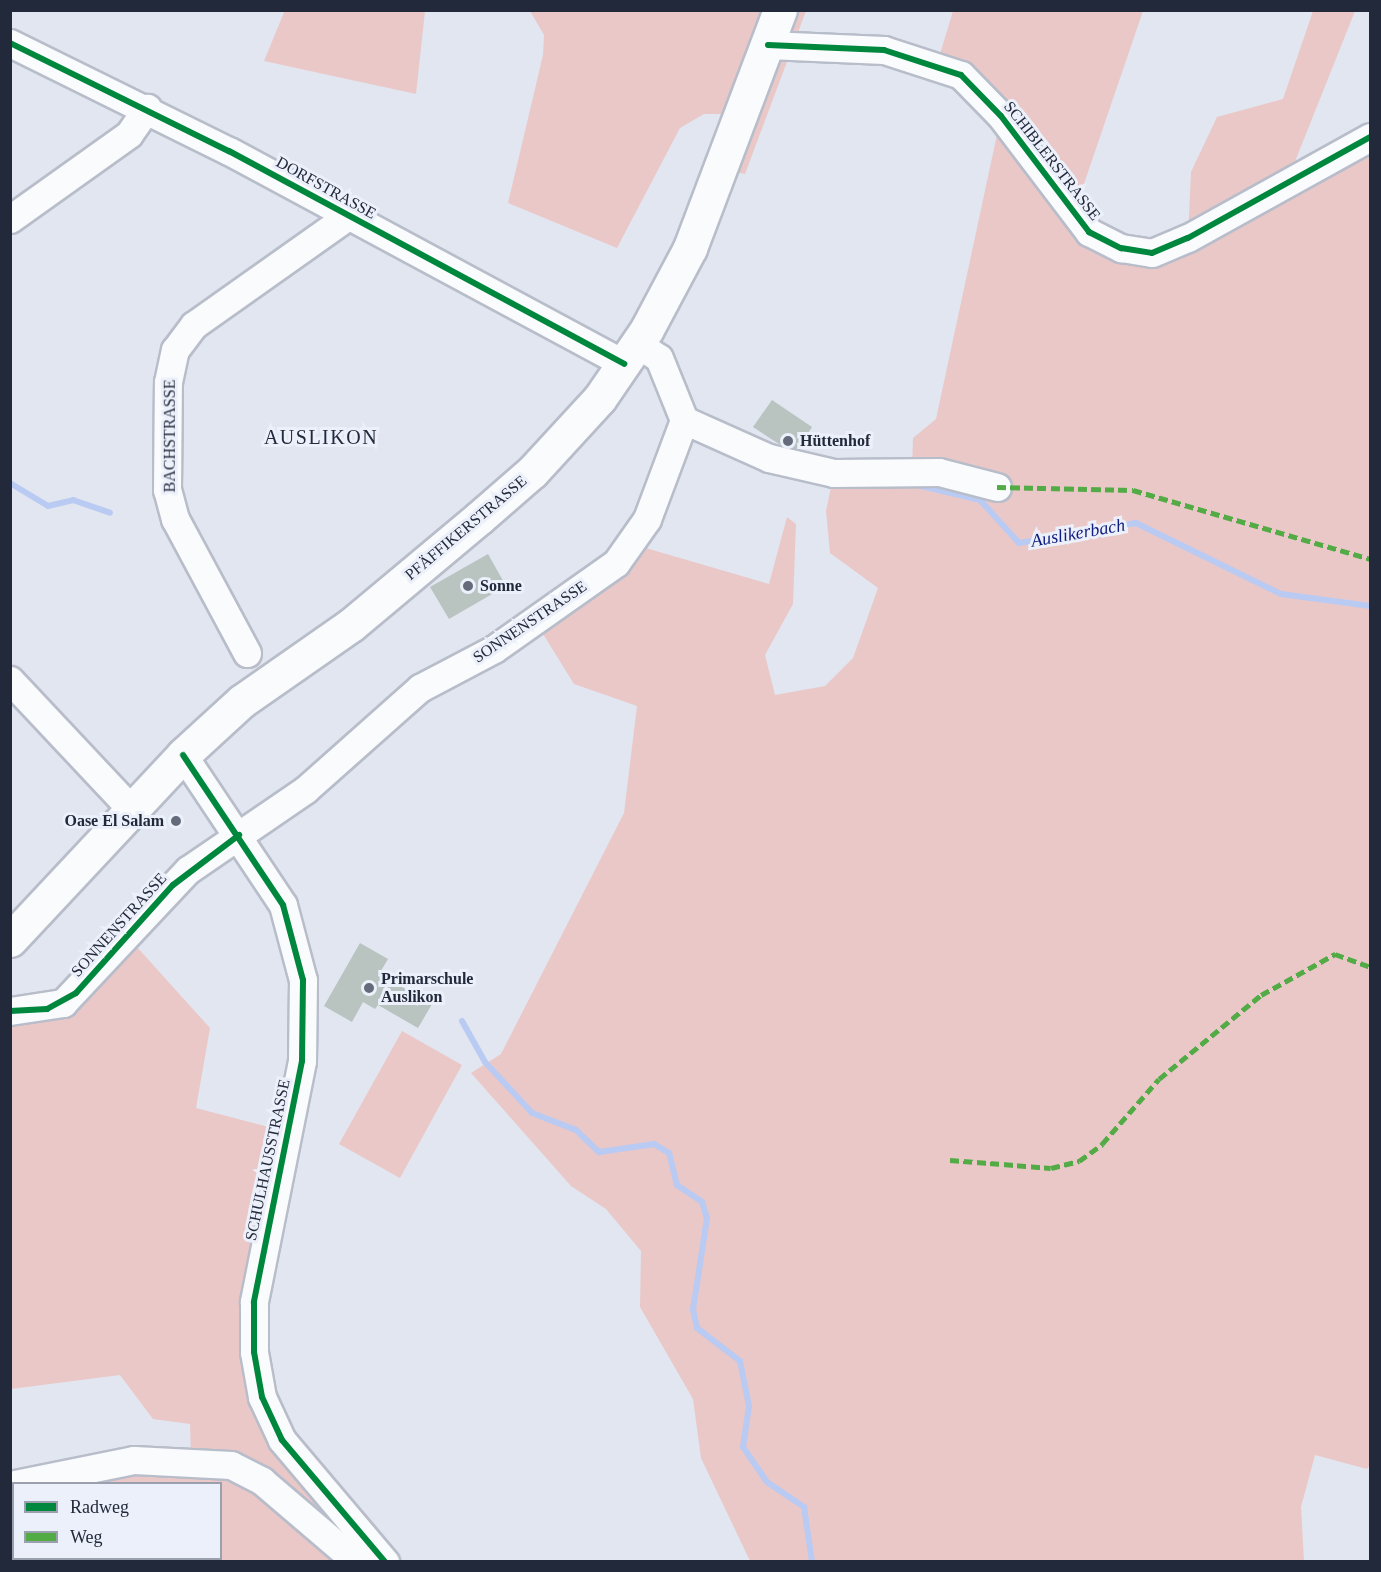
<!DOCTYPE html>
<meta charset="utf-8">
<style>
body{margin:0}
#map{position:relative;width:1381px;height:1572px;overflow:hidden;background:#e1e6f0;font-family:Georgia,serif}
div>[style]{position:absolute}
.green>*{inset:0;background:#eac8c8}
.stream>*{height:6px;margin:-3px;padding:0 3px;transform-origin:3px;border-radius:3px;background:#b9caf3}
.building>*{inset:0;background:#b9c3c0}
.roads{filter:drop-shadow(2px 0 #b8bdca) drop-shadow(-2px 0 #b8bdca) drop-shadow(0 2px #b8bdca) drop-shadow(0 -2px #b8bdca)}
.minor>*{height:27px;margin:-13.5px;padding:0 13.5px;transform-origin:13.5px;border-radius:13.5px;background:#fafbfd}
.major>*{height:33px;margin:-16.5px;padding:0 16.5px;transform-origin:16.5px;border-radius:16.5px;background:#fafbfd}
.quiet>*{height:4.5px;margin-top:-2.25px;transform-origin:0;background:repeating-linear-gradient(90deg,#53ab46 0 9px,transparent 0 13.5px)}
.cycleway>*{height:6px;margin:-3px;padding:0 3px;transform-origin:3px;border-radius:3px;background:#00873e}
.dots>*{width:16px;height:16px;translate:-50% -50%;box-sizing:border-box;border:3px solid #ecf0fa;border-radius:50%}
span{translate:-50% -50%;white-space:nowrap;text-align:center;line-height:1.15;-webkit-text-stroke:6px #ecf0fa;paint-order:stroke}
.street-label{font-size:16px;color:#22293b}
.poi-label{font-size:16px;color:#22293b;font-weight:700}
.left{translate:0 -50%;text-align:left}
.right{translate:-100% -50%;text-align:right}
.water-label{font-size:18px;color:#0f1c80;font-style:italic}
.quarter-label{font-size:20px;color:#22293b;letter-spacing:1.5px}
.frame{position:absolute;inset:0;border:12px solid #22293b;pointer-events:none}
.legend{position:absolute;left:12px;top:1482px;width:210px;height:78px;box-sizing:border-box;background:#ecf0fa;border:2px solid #9ba0ae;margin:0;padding:8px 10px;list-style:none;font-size:18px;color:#22293b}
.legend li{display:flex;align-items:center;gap:12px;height:30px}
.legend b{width:30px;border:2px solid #9ba0ae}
</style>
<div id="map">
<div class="green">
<div style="clip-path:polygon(285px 10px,425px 11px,416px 94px,264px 61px)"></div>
<div style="clip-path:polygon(530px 11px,806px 11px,745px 174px,721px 169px,741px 114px,704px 114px,680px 128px,617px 248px,508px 203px,543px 55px,544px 35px)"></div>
<div style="clip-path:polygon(953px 11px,1143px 11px,1074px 213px,1121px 248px,1188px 238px,1191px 172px,1217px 117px,1283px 99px,1313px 11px,1355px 11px,1288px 179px,1370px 137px,1370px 1465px,1367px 1469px,1315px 1455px,1301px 1507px,1304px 1561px,750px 1561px,701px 1458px,693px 1399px,640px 1307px,641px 1251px,606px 1209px,571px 1186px,471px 1073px,501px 1054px,624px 813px,637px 706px,574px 684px,535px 621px,632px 544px,769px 584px,787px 517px,796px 524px,793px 604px,765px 655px,775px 695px,825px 686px,853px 658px,878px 588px,830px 553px,826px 511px,834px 473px,912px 468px,913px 438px,936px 419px,1001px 116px,937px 64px)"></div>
<div style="clip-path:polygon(127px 936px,210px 1028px,196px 1108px,288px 1132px,262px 1258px,262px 1397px,385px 1561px,11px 1561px,13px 1484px,14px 1558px,220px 1558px,220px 1484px,15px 1483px,191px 1458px,190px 1424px,153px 1419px,120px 1375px,11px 1389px,10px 1011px,47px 1009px)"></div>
<div style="clip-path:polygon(402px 1031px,462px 1065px,400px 1178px,339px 1144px)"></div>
</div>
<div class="stream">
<div style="left:10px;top:483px;width:44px;rotate:31.2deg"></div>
<div style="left:48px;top:506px;width:26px;rotate:-13deg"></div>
<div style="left:73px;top:500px;width:39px;rotate:19deg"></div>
<div style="left:913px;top:484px;width:69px;rotate:13.4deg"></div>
<div style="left:980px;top:500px;width:58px;rotate:47.8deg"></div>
<div style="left:1019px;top:543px;width:119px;rotate:-9.7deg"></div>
<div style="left:1136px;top:523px;width:161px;rotate:26.1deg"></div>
<div style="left:1281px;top:594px;width:90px;rotate:7.7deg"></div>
<div style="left:462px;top:1021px;width:47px;rotate:60.7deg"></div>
<div style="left:485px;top:1062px;width:69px;rotate:47.3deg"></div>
<div style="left:532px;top:1113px;width:47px;rotate:21.1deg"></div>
<div style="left:576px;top:1130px;width:32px;rotate:44deg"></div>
<div style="left:599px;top:1152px;width:56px;rotate:-8.3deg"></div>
<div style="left:654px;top:1144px;width:17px;rotate:31deg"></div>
<div style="left:669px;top:1153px;width:33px;rotate:76deg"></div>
<div style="left:677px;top:1185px;width:30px;rotate:34deg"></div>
<div style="left:702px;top:1202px;width:17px;rotate:73deg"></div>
<div style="left:707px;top:1218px;width:93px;rotate:98.7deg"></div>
<div style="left:693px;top:1310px;width:18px;rotate:77deg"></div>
<div style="left:697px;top:1328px;width:54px;rotate:37.5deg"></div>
<div style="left:740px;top:1361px;width:46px;rotate:78.7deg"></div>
<div style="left:749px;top:1406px;width:41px;rotate:98.3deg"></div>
<div style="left:743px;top:1447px;width:42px;rotate:55.6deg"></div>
<div style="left:767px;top:1482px;width:45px;rotate:34deg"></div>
<div style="left:804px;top:1507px;width:56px;rotate:81.7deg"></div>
</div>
<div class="building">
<div style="clip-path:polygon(772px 400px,812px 427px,798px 449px,779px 444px,753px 427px)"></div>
<div style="clip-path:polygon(488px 554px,506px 586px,449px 619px,430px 587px)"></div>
<div style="clip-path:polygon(360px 943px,388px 959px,379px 974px,432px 1004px,418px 1028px,378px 1005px,375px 1009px,363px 1002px,352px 1022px,324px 1006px)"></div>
</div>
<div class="roads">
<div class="minor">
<div style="left:10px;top:43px;width:244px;rotate:26.3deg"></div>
<div style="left:229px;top:151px;width:449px;rotate:28.3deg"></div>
<div style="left:768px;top:45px;width:116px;rotate:2.5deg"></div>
<div style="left:884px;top:50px;width:81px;rotate:18deg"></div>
<div style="left:961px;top:75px;width:57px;rotate:45.7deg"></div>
<div style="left:1001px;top:116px;width:146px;rotate:52.8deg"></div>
<div style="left:1089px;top:232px;width:36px;rotate:27deg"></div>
<div style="left:1121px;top:248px;width:31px;rotate:9deg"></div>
<div style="left:1152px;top:253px;width:39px;rotate:-23deg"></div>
<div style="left:1188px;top:238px;width:208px;rotate:-29deg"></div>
<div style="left:10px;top:219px;width:146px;rotate:-35.5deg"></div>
<div style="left:129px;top:134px;width:32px;rotate:-55deg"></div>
<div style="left:638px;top:344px;width:25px;rotate:34deg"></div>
<div style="left:659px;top:358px;width:67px;rotate:68deg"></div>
<div style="left:684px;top:420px;width:93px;rotate:24.1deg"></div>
<div style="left:769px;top:458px;width:67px;rotate:13deg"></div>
<div style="left:834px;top:473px;width:105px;rotate:-0.5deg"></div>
<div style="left:939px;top:472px;width:60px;rotate:14.5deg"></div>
<div style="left:247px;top:653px;width:152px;rotate:-118.2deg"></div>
<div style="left:175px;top:519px;width:30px;rotate:-105deg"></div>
<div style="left:167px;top:490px;width:108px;rotate:-89.5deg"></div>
<div style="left:168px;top:382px;width:33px;rotate:-78deg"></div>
<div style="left:175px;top:350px;width:31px;rotate:-53deg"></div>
<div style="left:194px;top:325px;width:189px;rotate:-35.3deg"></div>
<div style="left:10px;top:680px;width:175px;rotate:46.8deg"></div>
<div style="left:183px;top:755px;width:180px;rotate:56.3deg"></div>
<div style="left:283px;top:905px;width:78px;rotate:75.1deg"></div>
<div style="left:303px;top:980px;width:81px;rotate:90.7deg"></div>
<div style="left:302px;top:1061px;width:246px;rotate:101.3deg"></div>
<div style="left:254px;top:1302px;width:50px;rotate:90deg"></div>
<div style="left:254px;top:1352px;width:46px;rotate:79.9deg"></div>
<div style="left:262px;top:1397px;width:47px;rotate:65.1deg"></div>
<div style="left:282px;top:1440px;width:160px;rotate:49.8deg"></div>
<div style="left:10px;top:1011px;width:54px;rotate:-8.6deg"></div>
<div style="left:63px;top:1003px;width:183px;rotate:-46.8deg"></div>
<div style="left:188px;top:870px;width:142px;rotate:-34.4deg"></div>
<div style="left:305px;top:790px;width:154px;rotate:-41.6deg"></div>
<div style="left:420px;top:688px;width:84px;rotate:-27.8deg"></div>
<div style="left:494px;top:649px;width:149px;rotate:-35.2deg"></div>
<div style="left:616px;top:563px;width:54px;rotate:-54.8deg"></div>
<div style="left:647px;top:519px;width:106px;rotate:-69.5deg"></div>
<div style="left:15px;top:1484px;width:121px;rotate:-11.4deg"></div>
<div style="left:134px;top:1460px;width:97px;rotate:3deg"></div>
<div style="left:231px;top:1465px;width:35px;rotate:27deg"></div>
<div style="left:262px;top:1481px;width:125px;rotate:40.5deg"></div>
</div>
<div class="major">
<div style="left:10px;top:940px;width:253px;rotate:-46.9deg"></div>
<div style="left:183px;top:755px;width:80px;rotate:-42.5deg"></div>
<div style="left:242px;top:701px;width:133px;rotate:-34.9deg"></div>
<div style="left:351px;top:625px;width:167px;rotate:-39.9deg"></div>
<div style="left:479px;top:518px;width:70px;rotate:-41deg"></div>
<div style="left:532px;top:472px;width:100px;rotate:-47.4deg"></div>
<div style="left:600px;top:398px;width:83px;rotate:-55.7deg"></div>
<div style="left:647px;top:329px;width:92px;rotate:-62deg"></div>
<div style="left:690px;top:248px;width:254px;rotate:-69.3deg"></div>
</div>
</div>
<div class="quiet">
<div style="left:997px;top:487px;width:136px;rotate:1.3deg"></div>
<div style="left:1133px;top:490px;width:247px;rotate:16.2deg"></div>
<div style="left:950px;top:1160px;width:101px;rotate:4.5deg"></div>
<div style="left:1051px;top:1168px;width:29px;rotate:-14deg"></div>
<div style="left:1079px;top:1161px;width:29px;rotate:-36deg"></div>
<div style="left:1102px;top:1144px;width:86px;rotate:-48.8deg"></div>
<div style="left:1159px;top:1079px;width:132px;rotate:-39.5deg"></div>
<div style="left:1261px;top:995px;width:85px;rotate:-29deg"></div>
<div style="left:1335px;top:954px;width:37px;rotate:20deg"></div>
</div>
<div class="cycleway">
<div style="left:10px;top:43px;width:244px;rotate:26.3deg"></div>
<div style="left:229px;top:151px;width:449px;rotate:28.3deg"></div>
<div style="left:768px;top:45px;width:116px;rotate:2.5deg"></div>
<div style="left:884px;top:50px;width:81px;rotate:18deg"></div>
<div style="left:961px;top:75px;width:57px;rotate:45.7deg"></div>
<div style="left:1001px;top:116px;width:146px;rotate:52.8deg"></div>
<div style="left:1089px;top:232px;width:36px;rotate:27deg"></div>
<div style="left:1121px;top:248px;width:31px;rotate:9deg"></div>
<div style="left:1152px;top:253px;width:39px;rotate:-23deg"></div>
<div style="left:1188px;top:238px;width:208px;rotate:-29deg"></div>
<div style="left:183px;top:755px;width:180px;rotate:56.3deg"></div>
<div style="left:283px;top:905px;width:78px;rotate:75.1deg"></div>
<div style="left:303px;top:980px;width:81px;rotate:90.7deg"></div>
<div style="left:302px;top:1061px;width:246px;rotate:101.3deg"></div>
<div style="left:254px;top:1302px;width:50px;rotate:90deg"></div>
<div style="left:254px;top:1352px;width:46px;rotate:79.9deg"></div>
<div style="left:262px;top:1397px;width:47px;rotate:65.1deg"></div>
<div style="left:282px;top:1440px;width:160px;rotate:49.8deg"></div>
<div style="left:10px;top:1011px;width:37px;rotate:-3deg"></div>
<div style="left:47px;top:1009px;width:33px;rotate:-29deg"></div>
<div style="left:76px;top:993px;width:145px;rotate:-48.1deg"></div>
<div style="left:173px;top:885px;width:83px;rotate:-37.1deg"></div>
</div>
<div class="dots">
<div style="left:788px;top:441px;background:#656b7a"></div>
<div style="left:468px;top:586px;background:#656b7a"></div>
<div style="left:176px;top:821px;background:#656b7a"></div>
<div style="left:369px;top:988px;background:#656b7a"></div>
</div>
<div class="street-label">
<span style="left:1052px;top:161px;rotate:52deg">SCHIBLERSTRASSE</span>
<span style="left:326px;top:188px;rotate:29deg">DORFSTRASSE</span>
<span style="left:170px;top:436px;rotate:-90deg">BACHSTRASSE</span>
<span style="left:466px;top:528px;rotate:-40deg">PFÄFFIKERSTRASSE</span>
<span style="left:530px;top:622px;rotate:-34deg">SONNENSTRASSE</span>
<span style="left:119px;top:925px;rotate:-48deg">SONNENSTRASSE</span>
<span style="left:268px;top:1160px;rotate:-78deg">SCHULHAUSSTRASSE</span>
</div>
<div class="poi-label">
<span class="left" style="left:800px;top:441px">Hüttenhof</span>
<span class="left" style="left:480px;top:586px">Sonne</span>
<span class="right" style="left:164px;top:821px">Oase El Salam</span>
<span class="left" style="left:381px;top:988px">Primarschule<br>Auslikon</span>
</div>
<div class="water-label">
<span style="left:1078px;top:533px;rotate:-10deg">Auslikerbach</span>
</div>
<div class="quarter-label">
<span style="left:321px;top:437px">AUSLIKON</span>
</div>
<div class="frame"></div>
<ul class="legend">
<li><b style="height:8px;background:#00873e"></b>Radweg</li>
<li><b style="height:8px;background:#53ab46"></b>Weg</li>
</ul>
</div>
